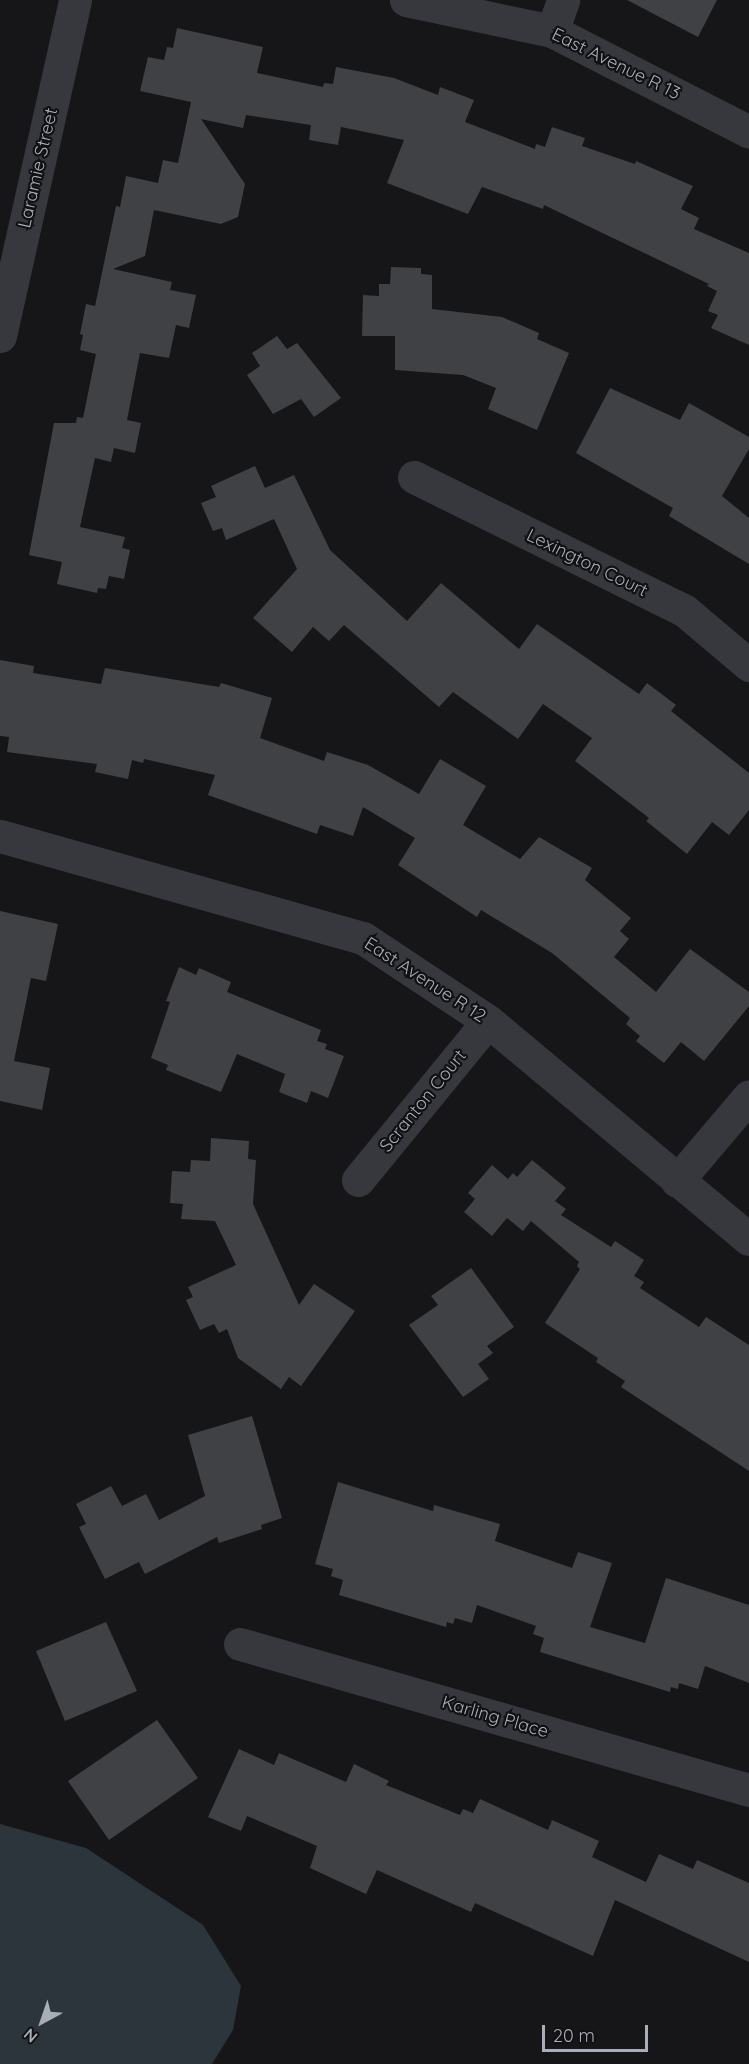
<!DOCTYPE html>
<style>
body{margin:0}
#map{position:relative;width:749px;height:2064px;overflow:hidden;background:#161618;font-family:Quicksand,sans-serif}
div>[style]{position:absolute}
.water>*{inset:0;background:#2c353c}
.building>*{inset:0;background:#404145}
.street>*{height:33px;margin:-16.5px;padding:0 16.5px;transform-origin:16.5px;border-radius:16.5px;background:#37383d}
span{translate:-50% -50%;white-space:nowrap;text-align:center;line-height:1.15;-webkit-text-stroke:4.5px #111113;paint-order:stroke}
.street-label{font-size:18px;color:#a8adb8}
.north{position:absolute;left:12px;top:1992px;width:60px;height:60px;-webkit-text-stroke:4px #111113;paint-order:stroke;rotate:220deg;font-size:16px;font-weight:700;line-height:24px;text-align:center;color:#a8adb8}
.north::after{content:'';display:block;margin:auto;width:21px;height:27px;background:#a8adb8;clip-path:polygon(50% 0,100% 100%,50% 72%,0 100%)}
.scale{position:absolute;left:542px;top:2025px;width:106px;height:27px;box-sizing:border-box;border:3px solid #a8adb8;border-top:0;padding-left:8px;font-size:18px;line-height:21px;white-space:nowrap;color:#a8adb8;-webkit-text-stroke:4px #111113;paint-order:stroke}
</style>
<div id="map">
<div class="water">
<div style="clip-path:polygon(0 1824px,86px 1848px,203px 1925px,241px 1986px,233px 2030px,212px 2064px,0 2064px)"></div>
</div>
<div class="building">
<div style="clip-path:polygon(627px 0,717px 0,698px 37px)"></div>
<div style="clip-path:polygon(177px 28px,263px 47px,257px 73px,323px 87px,324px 83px,333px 84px,336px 67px,394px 78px,438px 95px,440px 87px,474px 100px,465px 122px,535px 149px,536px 144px,545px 147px,552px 127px,585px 138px,582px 146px,635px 164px,636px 161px,693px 186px,681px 209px,699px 218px,694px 229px,749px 253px,749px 345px,711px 328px,718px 315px,708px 311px,717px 291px,707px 286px,709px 284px,544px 205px,543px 209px,482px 187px,468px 214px,387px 183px,404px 140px,341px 127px,338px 145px,309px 140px,311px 125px,246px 115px,243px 128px,201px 119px,245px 184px,238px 217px,221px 224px,154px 210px,145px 256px,113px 269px,172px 282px,170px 290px,196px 295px,189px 328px,176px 325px,169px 358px,140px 353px,127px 420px,141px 423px,135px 453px,114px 448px,111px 462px,95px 458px,80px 527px,125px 537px,122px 548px,130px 550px,124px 579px,109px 576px,106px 589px,98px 588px,97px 593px,57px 584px,62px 562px,29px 555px,54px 423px,76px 423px,77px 417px,83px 418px,96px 354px,80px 350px,83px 335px,80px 334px,86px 304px,95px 306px,116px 206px,120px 207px,126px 176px,158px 183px,163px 160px,178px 163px,191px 102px,140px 91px,148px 57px,164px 60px,167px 47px,173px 48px)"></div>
<div style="clip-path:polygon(391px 267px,421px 268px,421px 274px,432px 275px,432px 309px,502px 317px,539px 333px,537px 339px,569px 353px,537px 430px,488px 409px,496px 388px,463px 375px,395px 370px,395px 336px,362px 336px,363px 295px,379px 296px,379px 284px,390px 284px)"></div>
<div style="clip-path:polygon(277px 336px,287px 349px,297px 343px,341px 398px,314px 417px,301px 399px,273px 414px,247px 375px,260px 366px,252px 353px)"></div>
<div style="clip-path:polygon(610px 388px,680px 420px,689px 403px,749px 437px,749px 449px,722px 496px,749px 518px,749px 564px,669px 516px,673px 508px,576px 453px)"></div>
<div style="clip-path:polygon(255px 466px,265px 488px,294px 475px,330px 550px,407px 621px,441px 583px,519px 649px,537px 624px,639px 694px,647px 683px,676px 705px,671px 711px,749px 773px,749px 810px,729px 835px,712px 822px,687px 854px,646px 821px,649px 818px,575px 761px,592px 738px,543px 704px,518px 739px,453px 692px,439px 707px,344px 625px,329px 641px,313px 627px,292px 652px,253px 618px,297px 569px,274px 519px,226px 540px,222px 528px,213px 531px,201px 503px,216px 497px,211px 486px)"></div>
<div style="clip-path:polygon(0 660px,34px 666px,33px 673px,101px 684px,105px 668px,219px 687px,221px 683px,272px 698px,260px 738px,324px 761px,327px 752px,368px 765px,419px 794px,440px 759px,486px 786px,463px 825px,520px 859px,539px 837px,592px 868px,585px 880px,631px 918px,620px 931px,629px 939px,614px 957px,656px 992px,690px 949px,749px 992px,749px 1006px,704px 1061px,681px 1042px,664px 1063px,636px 1041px,640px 1036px,626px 1024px,630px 1018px,552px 953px,481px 910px,477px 917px,398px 865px,415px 838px,363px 807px,353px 836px,320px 825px,317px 834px,208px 795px,215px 775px,144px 759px,143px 763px,132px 760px,128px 779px,95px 772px,97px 764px,7px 752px,9px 737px,0 736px)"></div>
<div style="clip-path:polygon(0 911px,58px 924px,46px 981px,31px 978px,14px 1061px,50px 1068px,42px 1110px,0 1101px)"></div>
<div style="clip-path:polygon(179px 967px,196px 975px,199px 968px,231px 982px,227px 992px,321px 1030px,317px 1041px,327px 1044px,325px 1049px,344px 1056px,328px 1098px,311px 1091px,307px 1103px,279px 1092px,285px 1074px,237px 1054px,221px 1092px,166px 1070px,168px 1065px,151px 1058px,170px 1002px,166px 1001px)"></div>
<div style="clip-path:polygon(211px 1138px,249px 1141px,248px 1159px,256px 1160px,253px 1204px,299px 1305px,314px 1284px,355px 1311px,301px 1386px,289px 1377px,281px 1389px,238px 1358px,227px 1329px,219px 1333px,214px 1324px,200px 1330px,186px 1300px,193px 1297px,188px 1287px,236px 1265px,215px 1221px,181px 1219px,183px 1204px,170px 1203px,172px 1171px,190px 1172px,191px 1160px,210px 1161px)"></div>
<div style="clip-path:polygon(532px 1160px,566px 1188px,555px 1201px,566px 1209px,561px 1215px,611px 1247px,615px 1241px,644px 1260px,634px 1276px,644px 1282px,640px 1288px,699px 1327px,706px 1317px,749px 1345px,749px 1471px,621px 1387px,625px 1381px,596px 1362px,598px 1358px,545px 1323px,580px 1269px,577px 1266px,579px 1262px,531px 1221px,523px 1231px,507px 1218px,492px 1236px,464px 1212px,475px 1199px,468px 1193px,492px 1165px,508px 1179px,513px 1173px,517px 1177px)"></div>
<div style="clip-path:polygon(471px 1268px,514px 1327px,487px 1346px,493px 1353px,478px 1364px,489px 1379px,463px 1397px,409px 1325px,438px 1305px,431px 1296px)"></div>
<div style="clip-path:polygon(252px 1416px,282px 1518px,261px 1525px,262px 1529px,219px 1543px,217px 1537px,145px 1574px,139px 1562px,105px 1579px,79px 1527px,86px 1524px,76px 1504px,111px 1486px,122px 1506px,146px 1494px,159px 1520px,205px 1496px,188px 1435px)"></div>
<div style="clip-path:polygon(338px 1482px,433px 1511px,434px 1505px,500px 1524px,495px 1541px,572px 1568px,578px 1552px,612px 1563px,590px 1627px,645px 1643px,666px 1578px,749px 1605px,749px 1683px,705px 1666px,698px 1689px,679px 1683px,678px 1689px,671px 1687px,670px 1692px,540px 1652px,544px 1638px,533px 1634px,536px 1626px,477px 1605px,472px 1623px,455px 1618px,453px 1624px,447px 1622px,446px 1627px,339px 1595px,343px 1580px,331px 1576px,333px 1569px,315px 1564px)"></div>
<div style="clip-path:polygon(106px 1622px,137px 1691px,65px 1721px,36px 1651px)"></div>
<div style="clip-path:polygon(157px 1720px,198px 1778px,109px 1840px,68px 1781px)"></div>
<div style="clip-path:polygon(239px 1749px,274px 1765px,279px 1753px,346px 1782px,354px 1764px,389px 1781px,386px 1785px,460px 1815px,463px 1809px,473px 1813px,480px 1799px,548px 1830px,552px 1820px,599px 1841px,592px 1857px,646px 1882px,659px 1854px,693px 1869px,697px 1860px,749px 1883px,749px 1962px,615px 1900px,593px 1956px,475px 1903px,471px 1912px,377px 1870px,366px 1894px,310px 1868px,317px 1846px,247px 1816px,241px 1831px,208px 1817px)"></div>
</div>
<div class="street">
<div style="left:406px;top:0;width:149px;rotate:12deg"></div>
<div style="left:552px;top:31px;width:221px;rotate:27.1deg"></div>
<div style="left:552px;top:31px;width:33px;rotate:-70deg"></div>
<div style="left:0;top:336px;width:344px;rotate:-77.4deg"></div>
<div style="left:414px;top:477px;width:302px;rotate:26.3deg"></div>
<div style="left:685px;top:611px;width:84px;rotate:40.2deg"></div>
<div style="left:0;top:836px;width:377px;rotate:15.7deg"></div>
<div style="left:363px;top:938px;width:150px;rotate:33.6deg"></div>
<div style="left:488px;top:1021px;width:340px;rotate:39.9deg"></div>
<div style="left:358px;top:1180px;width:205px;rotate:-50.7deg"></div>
<div style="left:677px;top:1181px;width:111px;rotate:-49.7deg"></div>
<div style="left:240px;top:1644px;width:530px;rotate:16deg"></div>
</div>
<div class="street-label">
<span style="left:616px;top:64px;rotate:26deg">East Avenue R 13</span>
<span style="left:38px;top:168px;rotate:-77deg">Laramie Street</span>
<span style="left:587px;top:563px;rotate:26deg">Lexington Court</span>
<span style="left:425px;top:980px;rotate:33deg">East Avenue R 12</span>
<span style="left:423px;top:1101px;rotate:-51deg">Scranton Court</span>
<span style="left:495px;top:1717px;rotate:16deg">Karling Place</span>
</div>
<div class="north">N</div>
<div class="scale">20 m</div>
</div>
